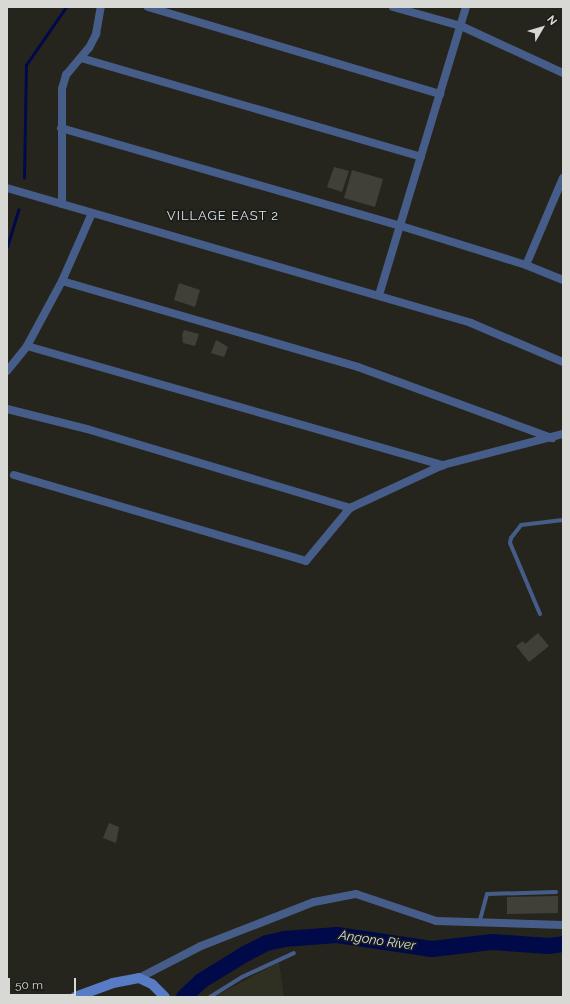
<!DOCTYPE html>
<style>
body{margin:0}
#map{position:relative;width:570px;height:1004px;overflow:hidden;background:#25251e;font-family:Raleway,sans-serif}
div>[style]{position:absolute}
.built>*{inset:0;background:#2f2f22}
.stream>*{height:2.5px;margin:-1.25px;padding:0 1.25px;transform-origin:1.25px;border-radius:1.25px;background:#000a49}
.river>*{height:16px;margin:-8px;padding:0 8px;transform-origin:8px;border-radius:8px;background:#000a49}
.building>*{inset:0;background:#404039}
.service>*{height:4px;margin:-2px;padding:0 2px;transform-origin:2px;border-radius:2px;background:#465d8a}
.minor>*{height:8px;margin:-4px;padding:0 4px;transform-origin:4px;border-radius:4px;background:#465d8a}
.secondary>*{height:10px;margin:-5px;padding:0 5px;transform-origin:5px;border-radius:5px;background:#577bc4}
span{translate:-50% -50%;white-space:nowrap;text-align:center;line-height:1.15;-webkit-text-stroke:3px #1b1c15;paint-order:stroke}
.neighbourhood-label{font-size:13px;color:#dde4f2;letter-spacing:1px}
.water-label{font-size:13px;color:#d4dff2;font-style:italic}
.frame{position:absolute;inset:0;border:8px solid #d8d9d4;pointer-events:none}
.north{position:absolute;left:522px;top:8px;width:40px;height:40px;-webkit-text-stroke:3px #1b1c15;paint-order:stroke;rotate:52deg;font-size:11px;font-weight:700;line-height:16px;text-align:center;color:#d8d9d4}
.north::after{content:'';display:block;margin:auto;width:14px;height:18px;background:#d8d9d4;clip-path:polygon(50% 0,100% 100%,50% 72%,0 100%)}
.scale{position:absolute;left:8px;top:978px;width:68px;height:18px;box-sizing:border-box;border:2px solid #d8d9d4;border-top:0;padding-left:5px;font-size:12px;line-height:14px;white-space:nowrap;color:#d8d9d4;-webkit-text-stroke:3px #1b1c15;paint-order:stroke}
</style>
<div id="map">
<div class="built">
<div style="clip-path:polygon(279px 962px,284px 997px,216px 997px,220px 994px)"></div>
</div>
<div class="stream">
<div style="left:24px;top:178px;width:113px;rotate:-89deg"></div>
<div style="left:26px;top:65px;width:70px;rotate:-55.4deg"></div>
<div style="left:7px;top:247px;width:39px;rotate:-73deg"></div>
</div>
<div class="river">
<div style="left:184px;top:997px;width:23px;rotate:-43deg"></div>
<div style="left:201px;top:981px;width:52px;rotate:-31.5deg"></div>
<div style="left:245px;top:954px;width:25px;rotate:-27deg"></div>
<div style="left:267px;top:943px;width:17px;rotate:-13deg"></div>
<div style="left:284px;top:939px;width:53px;rotate:-4.3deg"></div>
<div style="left:337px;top:935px;width:96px;rotate:8.4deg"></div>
<div style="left:432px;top:949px;width:60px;rotate:-6.7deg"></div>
<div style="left:492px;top:942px;width:57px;rotate:4deg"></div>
<div style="left:549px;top:946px;width:14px;rotate:-8deg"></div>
</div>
<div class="building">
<div style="clip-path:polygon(334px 167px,349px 171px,342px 192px,327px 187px)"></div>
<div style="clip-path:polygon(352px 170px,383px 179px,375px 207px,344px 198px)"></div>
<div style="clip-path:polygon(179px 283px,200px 290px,195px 307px,174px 300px)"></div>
<div style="clip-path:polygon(184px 330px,199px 334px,195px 346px,183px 343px,182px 335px)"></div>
<div style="clip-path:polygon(216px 340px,228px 347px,224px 357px,211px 353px)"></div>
<div style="clip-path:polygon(538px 633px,549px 646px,529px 662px,516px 646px,523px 641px,525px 644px)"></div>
<div style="clip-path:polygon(109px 823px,119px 827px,116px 843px,103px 838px)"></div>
<div style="clip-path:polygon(558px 896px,558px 913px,507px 914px,507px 897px)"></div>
</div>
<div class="service">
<div style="left:540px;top:614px;width:77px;rotate:-112.9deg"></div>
<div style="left:510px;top:543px;width:5px;rotate:-79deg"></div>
<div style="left:511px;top:538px;width:16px;rotate:-52deg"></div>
<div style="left:521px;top:525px;width:42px;rotate:-6.8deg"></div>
<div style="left:480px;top:920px;width:27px;rotate:-75deg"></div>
<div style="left:487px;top:894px;width:69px;rotate:-1.7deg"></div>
<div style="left:210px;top:997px;width:38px;rotate:-32deg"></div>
<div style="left:242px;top:977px;width:57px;rotate:-24.8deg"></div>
</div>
<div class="minor">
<div style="left:148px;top:7px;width:305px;rotate:16.6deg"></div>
<div style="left:393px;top:7px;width:71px;rotate:15.6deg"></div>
<div style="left:461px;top:26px;width:112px;rotate:24.7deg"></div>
<div style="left:81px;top:58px;width:354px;rotate:16.2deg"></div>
<div style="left:61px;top:128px;width:354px;rotate:16.1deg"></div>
<div style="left:401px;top:226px;width:131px;rotate:17.3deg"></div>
<div style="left:526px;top:265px;width:40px;rotate:22deg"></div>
<div style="left:7px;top:188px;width:483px;rotate:16.2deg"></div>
<div style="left:471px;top:323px;width:100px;rotate:23deg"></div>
<div style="left:62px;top:204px;width:115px;rotate:-90deg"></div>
<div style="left:62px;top:89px;width:15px;rotate:-74deg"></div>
<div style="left:66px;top:75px;width:35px;rotate:-50deg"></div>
<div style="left:89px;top:48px;width:16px;rotate:-63deg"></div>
<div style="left:96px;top:34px;width:27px;rotate:-80deg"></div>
<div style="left:526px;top:265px;width:95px;rotate:-67deg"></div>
<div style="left:62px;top:281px;width:308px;rotate:16.2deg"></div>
<div style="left:358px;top:367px;width:207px;rotate:20.1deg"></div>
<div style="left:379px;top:295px;width:301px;rotate:-73.2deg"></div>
<div style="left:27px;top:346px;width:433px;rotate:16deg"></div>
<div style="left:7px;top:371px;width:32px;rotate:-51deg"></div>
<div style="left:27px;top:346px;width:74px;rotate:-61.7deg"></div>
<div style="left:62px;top:281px;width:74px;rotate:-66.2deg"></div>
<div style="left:7px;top:409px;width:82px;rotate:14deg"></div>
<div style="left:87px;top:429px;width:275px;rotate:16.7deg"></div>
<div style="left:14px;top:475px;width:304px;rotate:16.4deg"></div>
<div style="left:306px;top:561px;width:69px;rotate:-50.3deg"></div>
<div style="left:350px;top:508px;width:102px;rotate:-24.8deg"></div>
<div style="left:443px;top:465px;width:124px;rotate:-14.5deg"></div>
<div style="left:139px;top:978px;width:70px;rotate:-27.3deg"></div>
<div style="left:201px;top:946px;width:121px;rotate:-21.3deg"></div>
<div style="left:314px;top:902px;width:43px;rotate:-10.8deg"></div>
<div style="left:356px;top:894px;width:84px;rotate:18.6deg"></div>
<div style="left:436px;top:921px;width:127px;rotate:1.8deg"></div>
</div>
<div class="secondary">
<div style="left:75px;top:997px;width:40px;rotate:-20.2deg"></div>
<div style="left:113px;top:983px;width:26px;rotate:-11deg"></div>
<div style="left:139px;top:978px;width:14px;rotate:25deg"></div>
<div style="left:152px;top:984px;width:18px;rotate:45deg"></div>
</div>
<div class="neighbourhood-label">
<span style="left:223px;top:216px">VILLAGE EAST 2</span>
</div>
<div class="water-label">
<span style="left:377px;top:941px;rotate:8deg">Angono River</span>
</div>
<div class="frame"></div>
<div class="north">N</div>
<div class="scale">50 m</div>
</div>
